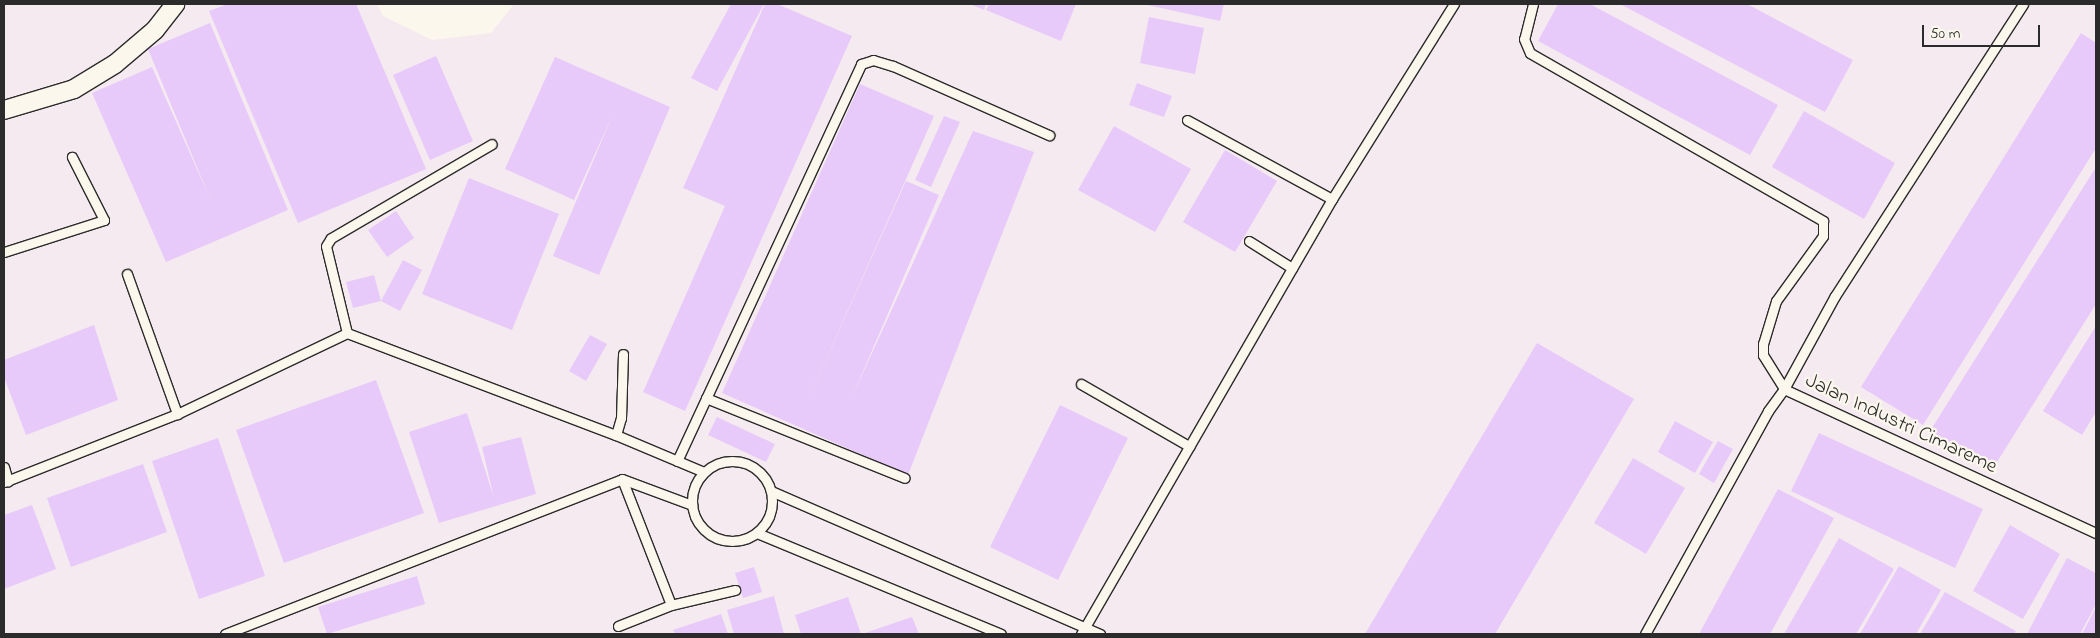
<!DOCTYPE html>
<style>
body{margin:0}
#map{position:relative;width:2100px;height:638px;overflow:hidden;background:#fbf7ec;font-family:"Indie Flower",sans-serif}
div>[style]{position:absolute}
.built>*{inset:0;background:#f5eaf0}
.building>*{inset:0;background:#e7caf9}
.roads{filter:drop-shadow(1px 0 #2b2b2b) drop-shadow(-1px 0 #2b2b2b) drop-shadow(0 1px #2b2b2b) drop-shadow(0 -1px #2b2b2b)}
.service>*{height:9px;margin:-4.5px;padding:0 4.5px;transform-origin:4.5px;border-radius:4.5px;background:#fbf7ec}
.service>.ring{margin:-4.5px;padding:0;box-sizing:content-box;background:none;border:9px solid #fbf7ec;border-radius:50%}
.minor>*{height:18px;margin:-9px;padding:0 9px;transform-origin:9px;border-radius:9px;background:#fbf7ec}
span{translate:-50% -50%;white-space:nowrap;text-align:center;line-height:1.15;-webkit-text-stroke:4.5px #fbf7ec;paint-order:stroke}
.street-label{font-size:21px;color:#2b2b2b}
.frame{position:absolute;inset:0;border:5px solid #2b2b2b;pointer-events:none}
.scale{position:absolute;left:1922px;top:25px;width:118px;height:22px;box-sizing:border-box;border:2px solid #2b2b2b;border-top:0;padding-left:6px;font-size:15px;line-height:18px;white-space:nowrap;color:#2b2b2b;-webkit-text-stroke:4px #fbf7ec;paint-order:stroke}
</style>
<div id="map">
<div class="built">
<div style="clip-path:polygon(4px 4px,377px 4px,383px 16px,432px 40px,491px 33px,514px 4px,2096px 4px,2096px 634px,4px 634px)"></div>
</div>
<div class="building">
<div style="clip-path:polygon(228px 4px,356px 4px,426px 169px,298px 223px,209px 11px)"></div>
<div style="clip-path:polygon(731px 4px,764px 4px,717px 91px,691px 78px)"></div>
<div style="clip-path:polygon(765px 4px,777px 4px,852px 36px,685px 411px,643px 392px,725px 206px,683px 188px)"></div>
<div style="clip-path:polygon(970px 4px,986px 4px,984px 10px)"></div>
<div style="clip-path:polygon(989px 4px,1076px 4px,1061px 41px,986px 10px)"></div>
<div style="clip-path:polygon(1143px 4px,1224px 4px,1220px 21px)"></div>
<div style="clip-path:polygon(1558px 4px,1590px 4px,1778px 105px,1750px 155px,1538px 41px)"></div>
<div style="clip-path:polygon(1620px 4px,1747px 4px,1853px 60px,1825px 112px)"></div>
<div style="clip-path:polygon(1149px 17px,1204px 28px,1195px 74px,1140px 63px)"></div>
<div style="clip-path:polygon(210px 23px,288px 210px,166px 262px,92px 93px,152px 67px,211px 201px,148px 49px)"></div>
<div style="clip-path:polygon(2081px 33px,2096px 43px,2096px 148px,1923px 425px,1861px 387px)"></div>
<div style="clip-path:polygon(436px 56px,473px 141px,430px 160px,393px 75px)"></div>
<div style="clip-path:polygon(555px 57px,670px 107px,599px 275px,553px 256px,613px 114px,574px 200px,505px 169px)"></div>
<div style="clip-path:polygon(1137px 83px,1172px 96px,1164px 117px,1129px 105px)"></div>
<div style="clip-path:polygon(860px 84px,934px 116px,803px 411px,906px 181px,939px 195px,852px 397px,973px 131px,1034px 152px,908px 475px,722px 393px)"></div>
<div style="clip-path:polygon(1804px 111px,1895px 163px,1864px 219px,1772px 167px)"></div>
<div style="clip-path:polygon(944px 116px,960px 122px,931px 187px,915px 180px)"></div>
<div style="clip-path:polygon(1114px 126px,1191px 169px,1155px 232px,1078px 190px)"></div>
<div style="clip-path:polygon(1225px 150px,1277px 181px,1235px 252px,1183px 222px)"></div>
<div style="clip-path:polygon(2096px 167px,2096px 304px,1992px 470px,1930px 431px)"></div>
<div style="clip-path:polygon(469px 178px,559px 214px,512px 330px,422px 294px)"></div>
<div style="clip-path:polygon(396px 211px,414px 238px,387px 257px,368px 230px)"></div>
<div style="clip-path:polygon(403px 260px,422px 270px,400px 311px,381px 301px)"></div>
<div style="clip-path:polygon(374px 275px,381px 301px,353px 308px,346px 282px)"></div>
<div style="clip-path:polygon(94px 325px,118px 400px,26px 435px,4px 377px,4px 360px)"></div>
<div style="clip-path:polygon(2096px 326px,2096px 412px,2082px 435px,2043px 411px)"></div>
<div style="clip-path:polygon(590px 335px,607px 344px,586px 381px,569px 371px)"></div>
<div style="clip-path:polygon(1537px 343px,1634px 399px,1495px 634px,1365px 634px)"></div>
<div style="clip-path:polygon(376px 380px,424px 513px,284px 563px,236px 430px)"></div>
<div style="clip-path:polygon(1060px 405px,1128px 438px,1058px 580px,990px 547px)"></div>
<div style="clip-path:polygon(467px 413px,494px 498px,482px 447px,521px 437px,536px 494px,439px 523px,409px 432px)"></div>
<div style="clip-path:polygon(717px 417px,775px 444px,766px 462px,708px 435px)"></div>
<div style="clip-path:polygon(1675px 421px,1713px 442px,1695px 473px,1658px 452px)"></div>
<div style="clip-path:polygon(1819px 433px,1983px 509px,1955px 568px,1791px 491px)"></div>
<div style="clip-path:polygon(218px 438px,265px 576px,199px 599px,152px 461px)"></div>
<div style="clip-path:polygon(1718px 441px,1733px 449px,1714px 483px,1699px 474px)"></div>
<div style="clip-path:polygon(1633px 458px,1685px 488px,1646px 554px,1594px 523px)"></div>
<div style="clip-path:polygon(143px 464px,167px 532px,71px 567px,47px 498px)"></div>
<div style="clip-path:polygon(1778px 489px,1834px 518px,1770px 634px,1699px 634px)"></div>
<div style="clip-path:polygon(32px 505px,56px 569px,4px 589px,4px 515px)"></div>
<div style="clip-path:polygon(2010px 525px,2060px 554px,2023px 619px,1973px 591px)"></div>
<div style="clip-path:polygon(1839px 538px,1894px 569px,1856px 634px,1784px 634px)"></div>
<div style="clip-path:polygon(2067px 558px,2096px 573px,2096px 604px,2080px 634px,2027px 634px)"></div>
<div style="clip-path:polygon(1899px 566px,1941px 590px,1916px 634px,1860px 634px)"></div>
<div style="clip-path:polygon(754px 567px,762px 592px,743px 598px,735px 573px)"></div>
<div style="clip-path:polygon(417px 576px,425px 604px,327px 634px,318px 607px)"></div>
<div style="clip-path:polygon(1945px 592px,2016px 631px,2014px 634px,1920px 634px)"></div>
<div style="clip-path:polygon(774px 596px,784px 634px,734px 634px,727px 610px)"></div>
<div style="clip-path:polygon(848px 597px,861px 634px,801px 634px,795px 615px)"></div>
<div style="clip-path:polygon(2096px 607px,2096px 634px,2082px 634px)"></div>
<div style="clip-path:polygon(721px 614px,728px 634px,675px 634px,673px 630px)"></div>
<div style="clip-path:polygon(912px 617px,919px 634px,862px 634px)"></div>
</div>
<div class="roads">
<div class="service">
<div style="left:1533px;top:4px;width:36px;rotate:104deg"></div>
<div style="left:1524px;top:39px;width:15px;rotate:67deg"></div>
<div style="left:1530px;top:53px;width:338px;rotate:29.8deg"></div>
<div style="left:1823px;top:221px;width:15px;rotate:90deg"></div>
<div style="left:1823px;top:236px;width:80px;rotate:125.9deg"></div>
<div style="left:1776px;top:301px;width:45px;rotate:106.8deg"></div>
<div style="left:1763px;top:344px;width:11px;rotate:90deg"></div>
<div style="left:1763px;top:355px;width:40px;rotate:58deg"></div>
<div style="left:1784px;top:389px;width:106px;rotate:-61.3deg"></div>
<div style="left:1835px;top:296px;width:347px;rotate:-57.2deg"></div>
<div style="left:1187px;top:120px;width:165px;rotate:28.6deg"></div>
<div style="left:1249px;top:241px;width:51px;rotate:32.1deg"></div>
<div style="left:4px;top:252px;width:105px;rotate:-17.7deg"></div>
<div style="left:104px;top:220px;width:71px;rotate:-116.9deg"></div>
<div style="left:127px;top:274px;width:149px;rotate:70.3deg"></div>
<div style="left:347px;top:333px;width:89px;rotate:-103.6deg"></div>
<div style="left:326px;top:246px;width:9px;rotate:-58deg"></div>
<div style="left:331px;top:238px;width:186px;rotate:-30.3deg"></div>
<div style="left:1081px;top:384px;width:125px;rotate:29.9deg"></div>
<div style="left:706px;top:398px;width:214px;rotate:21.9deg"></div>
<div style="left:616px;top:435px;width:18px;rotate:-74deg"></div>
<div style="left:621px;top:418px;width:64px;rotate:-88.2deg"></div>
<div style="left:677px;top:461px;width:438px;rotate:-65.1deg"></div>
<div style="left:861px;top:64px;width:13px;rotate:-18deg"></div>
<div style="left:873px;top:60px;width:21px;rotate:17deg"></div>
<div style="left:893px;top:66px;width:171px;rotate:23.9deg"></div>
<div class="ring" style="left:692px;top:461px;width:71px;height:71px"></div>
<div style="left:4px;top:467px;width:15px;rotate:74deg"></div>
<div style="left:622px;top:479px;width:135px;rotate:68.7deg"></div>
<div style="left:671px;top:605px;width:66px;rotate:-13.2deg"></div>
<div style="left:4px;top:482px;width:186px;rotate:-21.5deg"></div>
<div style="left:177px;top:414px;width:188px;rotate:-25.5deg"></div>
<div style="left:347px;top:333px;width:288px;rotate:20.8deg"></div>
<div style="left:616px;top:435px;width:95px;rotate:22.8deg"></div>
<div style="left:771px;top:491px;width:359px;rotate:23.5deg"></div>
<div style="left:757px;top:533px;width:264px;rotate:22.5deg"></div>
<div style="left:618px;top:626px;width:57px;rotate:-21.6deg"></div>
<div style="left:225px;top:634px;width:426px;rotate:-21.3deg"></div>
<div style="left:622px;top:479px;width:75px;rotate:20.4deg"></div>
<div style="left:1081px;top:634px;width:502px;rotate:-60.01deg"></div>
<div style="left:1332px;top:199px;width:230px;rotate:-58deg"></div>
<div style="left:1645px;top:634px;width:255px;rotate:-61.1deg"></div>
<div style="left:1768px;top:411px;width:27px;rotate:-54deg"></div>
<div style="left:1784px;top:389px;width:344px;rotate:24.8deg"></div>
</div>
<div class="minor">
<div style="left:4px;top:110px;width:73px;rotate:-16.7deg"></div>
<div style="left:74px;top:89px;width:48px;rotate:-31.4deg"></div>
<div style="left:115px;top:64px;width:52px;rotate:-40.4deg"></div>
<div style="left:155px;top:30px;width:33px;rotate:-52deg"></div>
</div>
</div>
<div class="street-label">
<span style="left:1901px;top:424px;rotate:25deg">Jalan Industri Cimareme</span>
</div>
<div class="frame"></div>
<div class="scale">50 m</div>
</div>
